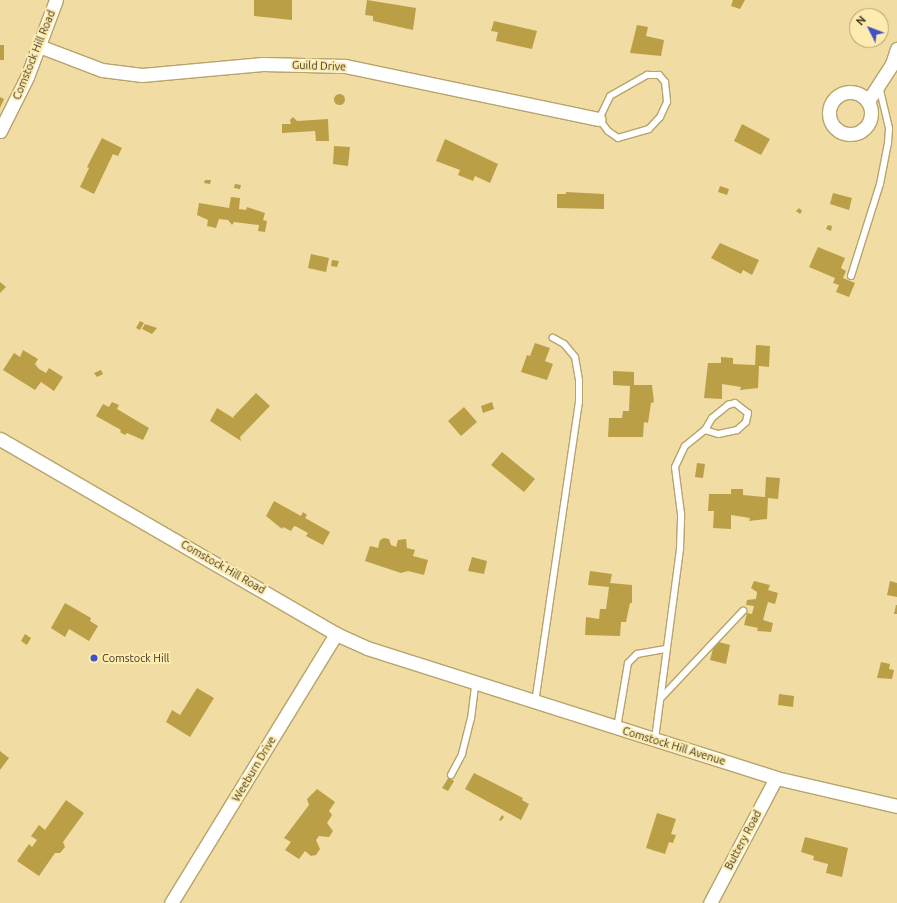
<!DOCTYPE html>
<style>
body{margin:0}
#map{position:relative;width:897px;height:903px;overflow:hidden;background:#f1dda3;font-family:Ubuntu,sans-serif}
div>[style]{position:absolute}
.building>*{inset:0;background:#ba9f47}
.round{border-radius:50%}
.roads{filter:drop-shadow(1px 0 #b6a46b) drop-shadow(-1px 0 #b6a46b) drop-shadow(0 1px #b6a46b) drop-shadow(0 -1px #b6a46b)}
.service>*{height:6px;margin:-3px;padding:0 3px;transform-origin:3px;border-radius:3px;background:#fff}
.minor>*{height:13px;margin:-6.5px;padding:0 6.5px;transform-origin:6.5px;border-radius:6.5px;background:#fff}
.minor>.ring{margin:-6.5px;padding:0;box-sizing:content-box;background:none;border:13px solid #fff;border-radius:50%}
.dots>*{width:11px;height:11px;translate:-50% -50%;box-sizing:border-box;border:2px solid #feebb0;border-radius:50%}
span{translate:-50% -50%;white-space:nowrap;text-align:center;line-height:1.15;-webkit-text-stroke:4px #feebb0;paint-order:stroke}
.street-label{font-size:11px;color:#3a331b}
.poi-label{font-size:11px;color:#3a331b}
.left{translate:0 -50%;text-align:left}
.north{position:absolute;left:849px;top:8px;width:40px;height:40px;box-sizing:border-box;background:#feebb0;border:1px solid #b0a174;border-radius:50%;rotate:312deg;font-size:11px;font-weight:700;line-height:16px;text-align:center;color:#3a331b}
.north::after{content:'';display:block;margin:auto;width:14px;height:18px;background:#4051c4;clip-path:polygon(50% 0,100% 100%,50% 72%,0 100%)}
</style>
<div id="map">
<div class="building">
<div style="clip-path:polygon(254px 0,292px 0,292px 20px,254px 16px)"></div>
<div style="clip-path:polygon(367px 0,416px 8px,413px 30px,373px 21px,373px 16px,365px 15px)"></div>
<div style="clip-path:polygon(733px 0,745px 0,740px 9px,731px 6px)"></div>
<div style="clip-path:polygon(494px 21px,537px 31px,532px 49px,496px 41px,498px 32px,491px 31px)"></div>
<div style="clip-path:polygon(637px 25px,648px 27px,646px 36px,664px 40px,661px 56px,630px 53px)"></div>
<div style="clip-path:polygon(0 45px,4px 45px,4px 60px,0 60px)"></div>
<div class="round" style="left:333.5px;top:93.5px;width:11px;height:11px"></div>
<div style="clip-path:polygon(0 97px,4px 99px,0 108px)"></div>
<div style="clip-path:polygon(293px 117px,297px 121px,328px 119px,329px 141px,316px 141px,315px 131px,282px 133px,282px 124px,291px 124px,290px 120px)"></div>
<div style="clip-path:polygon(742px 124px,770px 139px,761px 155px,734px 141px)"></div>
<div style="clip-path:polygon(102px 138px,122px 148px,118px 156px,113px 154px,94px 194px,80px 187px,89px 168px,87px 167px)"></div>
<div style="clip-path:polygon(445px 139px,498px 164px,490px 183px,475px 176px,473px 181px,458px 175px,460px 170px,436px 161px)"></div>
<div style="clip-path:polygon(334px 146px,350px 147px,348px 166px,333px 164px)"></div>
<div style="clip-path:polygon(205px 180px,211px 180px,210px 184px,204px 183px)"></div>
<div style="clip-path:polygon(235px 184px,241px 185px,240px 189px,234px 188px)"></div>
<div style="clip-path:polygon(720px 186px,729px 189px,727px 195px,718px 192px)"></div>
<div style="clip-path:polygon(566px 192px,604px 194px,604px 209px,557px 208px,557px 194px,566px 194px)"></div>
<div style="clip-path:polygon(833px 193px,852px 198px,849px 210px,830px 204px)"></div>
<div style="clip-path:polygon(231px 197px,240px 198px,239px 209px,246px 210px,247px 207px,265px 213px,263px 220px,267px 221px,265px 232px,258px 231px,259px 225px,234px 222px,232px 225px,228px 220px,219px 219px,216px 228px,207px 226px,208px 220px,197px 215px,199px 203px,229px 208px)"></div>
<div style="clip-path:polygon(799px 208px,802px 211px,800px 214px,796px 211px)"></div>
<div style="clip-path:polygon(828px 225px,832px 226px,831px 231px,826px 229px)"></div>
<div style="clip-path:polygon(720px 243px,759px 260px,752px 275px,743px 270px,741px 274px,711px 258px)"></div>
<div style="clip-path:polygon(818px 247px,845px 258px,841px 268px,846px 271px,843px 278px,855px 283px,849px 297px,836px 292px,839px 285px,833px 283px,835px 278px,809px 267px)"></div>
<div style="clip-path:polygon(311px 254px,329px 258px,326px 272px,308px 268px)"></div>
<div style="clip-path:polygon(332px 260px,339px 261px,337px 267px,331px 266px)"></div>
<div style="clip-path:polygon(0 282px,6px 287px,0 293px)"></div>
<div style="clip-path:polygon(140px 321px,144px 323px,140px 330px,136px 328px)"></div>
<div style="clip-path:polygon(145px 324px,157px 328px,152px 334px,142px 329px)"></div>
<div style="clip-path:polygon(535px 343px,550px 348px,545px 361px,553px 364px,547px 380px,521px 372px,527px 355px,530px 356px)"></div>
<div style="clip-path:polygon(756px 345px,770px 346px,769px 367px,759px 366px,758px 388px,740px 390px,741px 387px,722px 384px,722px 399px,704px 398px,708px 363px,721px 363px,721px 357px,733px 358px,733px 364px,755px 365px)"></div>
<div style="clip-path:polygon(23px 350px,38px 359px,35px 364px,39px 369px,46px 373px,49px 368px,63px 377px,54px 391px,41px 382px,35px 390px,3px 370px,14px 353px,20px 357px)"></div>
<div style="clip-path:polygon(101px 370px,103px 374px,97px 377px,94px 373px)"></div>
<div style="clip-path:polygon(613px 371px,634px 372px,634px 385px,652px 385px,654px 402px,651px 403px,648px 423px,644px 422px,643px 437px,608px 437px,609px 418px,622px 418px,623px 411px,629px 411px,630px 386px,613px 385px)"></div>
<div style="clip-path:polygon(256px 393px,270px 406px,240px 437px,241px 441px,210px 421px,217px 408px,235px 419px,233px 417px)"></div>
<div style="clip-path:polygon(112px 402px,119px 405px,117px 409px,149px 428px,143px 440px,127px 433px,125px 435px,120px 432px,121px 430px,96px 416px,103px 404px,109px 407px)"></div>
<div style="clip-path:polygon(492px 402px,494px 409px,483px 413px,481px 406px)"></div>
<div style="clip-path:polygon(464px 407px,477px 422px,461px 436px,448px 421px)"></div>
<div style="clip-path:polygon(502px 452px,535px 479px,524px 492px,491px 465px)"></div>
<div style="clip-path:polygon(697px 463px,705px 464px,703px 478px,695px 477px)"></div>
<div style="clip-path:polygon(766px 477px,780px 478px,778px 499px,768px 498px,767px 519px,749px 521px,750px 518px,731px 515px,731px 529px,713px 528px,714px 511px,708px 511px,709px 494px,731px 494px,731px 489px,743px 489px,743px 495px,765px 497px)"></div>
<div style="clip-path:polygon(274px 501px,301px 516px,303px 512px,307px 515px,305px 518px,330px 532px,323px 545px,306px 536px,308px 533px,297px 527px,294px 526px,291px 531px,283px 527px,282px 529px,266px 516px)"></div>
<div style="clip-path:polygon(384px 538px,389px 539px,391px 545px,396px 547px,398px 540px,406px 539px,407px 548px,415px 550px,413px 556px,428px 560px,424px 575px,408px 571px,401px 573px,365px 561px,370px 546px,378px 548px,380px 540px)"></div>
<div style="clip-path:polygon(472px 557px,487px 561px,484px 574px,468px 571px)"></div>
<div style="clip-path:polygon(590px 571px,612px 574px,610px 583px,632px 585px,632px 603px,630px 603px,626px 622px,621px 622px,620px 636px,585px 635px,586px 617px,599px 619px,600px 609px,606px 609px,609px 587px,588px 585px)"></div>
<div style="clip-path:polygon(754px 581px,770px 585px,768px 590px,778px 593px,775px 604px,768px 602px,763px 620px,773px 623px,771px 632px,757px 631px,758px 628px,744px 625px,747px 613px,752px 614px,754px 606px,746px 605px,747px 600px,756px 599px,757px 592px,751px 588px)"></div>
<div style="clip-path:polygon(890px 581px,897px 583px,897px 597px,887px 595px)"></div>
<div style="clip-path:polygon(65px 603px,91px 618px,90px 621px,98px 626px,89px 641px,69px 629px,65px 637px,51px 628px)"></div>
<div style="clip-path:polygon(896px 605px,897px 605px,897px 614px,894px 614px)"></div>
<div style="clip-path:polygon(25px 634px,31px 638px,27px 645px,21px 641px)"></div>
<div style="clip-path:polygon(715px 641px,730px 645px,726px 664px,710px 660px)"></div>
<div style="clip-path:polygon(881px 662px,890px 664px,889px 669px,894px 670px,892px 679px,877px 678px)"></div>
<div style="clip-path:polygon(197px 688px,214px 698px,190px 737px,166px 722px,172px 710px,180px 715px)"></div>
<div style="clip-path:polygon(779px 694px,794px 696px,793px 707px,778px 705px)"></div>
<div style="clip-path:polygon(0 751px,9px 758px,0 770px)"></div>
<div style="clip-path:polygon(474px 773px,523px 798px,522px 800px,529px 804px,521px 820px,465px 789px)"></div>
<div style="clip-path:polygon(449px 777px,454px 781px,448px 791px,442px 788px)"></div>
<div style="clip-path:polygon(317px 789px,335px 802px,329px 811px,332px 815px,327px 823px,333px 831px,329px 837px,319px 836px,316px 840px,320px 849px,316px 855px,311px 856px,305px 851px,299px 859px,285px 850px,291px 842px,284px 838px,309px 805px,307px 799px)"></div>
<div style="clip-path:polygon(66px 800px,84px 813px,63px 842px,65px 847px,60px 853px,55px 853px,39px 876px,17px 861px,29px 844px,32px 847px,37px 840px,31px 836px,39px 825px,45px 830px)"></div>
<div style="clip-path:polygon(657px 813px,676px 819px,671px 834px,676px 835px,673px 843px,669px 842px,665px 854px,646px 848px)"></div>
<div style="clip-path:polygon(502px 815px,504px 817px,501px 821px,499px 820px)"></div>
<div style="clip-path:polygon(805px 837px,848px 848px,842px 877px,826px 873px,828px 864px,813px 860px,814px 856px,801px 852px)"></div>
</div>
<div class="roads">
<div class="service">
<div style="left:647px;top:75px;width:12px"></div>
<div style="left:659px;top:75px;width:9px;rotate:49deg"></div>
<div style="left:665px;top:82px;width:20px;rotate:84deg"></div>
<div style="left:667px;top:102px;width:17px;rotate:115deg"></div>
<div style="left:660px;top:117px;width:16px;rotate:133deg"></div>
<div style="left:649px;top:129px;width:32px;rotate:164deg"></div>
<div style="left:618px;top:138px;width:12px;rotate:-145deg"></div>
<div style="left:608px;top:131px;width:15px;rotate:-127deg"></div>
<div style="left:599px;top:119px;width:25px;rotate:-64deg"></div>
<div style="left:610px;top:96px;width:43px;rotate:-29.6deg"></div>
<div style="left:851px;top:276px;width:96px;rotate:-72.5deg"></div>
<div style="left:880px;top:184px;width:42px;rotate:-79deg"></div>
<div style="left:888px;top:143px;width:15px;rotate:-86deg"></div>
<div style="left:889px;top:128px;width:43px;rotate:-103.4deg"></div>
<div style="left:661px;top:698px;width:120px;rotate:-46.7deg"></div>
<div style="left:535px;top:703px;width:304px;rotate:-81.7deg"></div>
<div style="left:579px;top:402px;width:22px;rotate:-90deg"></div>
<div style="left:579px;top:380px;width:23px;rotate:-100deg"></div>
<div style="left:575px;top:357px;width:17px;rotate:-130deg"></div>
<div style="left:564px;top:344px;width:13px;rotate:-151deg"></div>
<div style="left:617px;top:728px;width:66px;rotate:-80.4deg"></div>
<div style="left:628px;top:663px;width:13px;rotate:-45deg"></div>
<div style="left:637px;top:654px;width:29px;rotate:-10deg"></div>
<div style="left:655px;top:739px;width:193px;rotate:-82.5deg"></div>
<div style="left:680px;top:548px;width:34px;rotate:-88deg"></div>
<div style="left:681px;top:514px;width:47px;rotate:-97.3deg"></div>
<div style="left:675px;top:467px;width:23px;rotate:-65deg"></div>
<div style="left:685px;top:446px;width:26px;rotate:-39deg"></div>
<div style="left:705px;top:430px;width:14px;rotate:-60deg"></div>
<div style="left:712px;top:418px;width:21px;rotate:-39deg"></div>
<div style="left:728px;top:405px;width:7px;rotate:-16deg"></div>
<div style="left:735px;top:403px;width:16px;rotate:38deg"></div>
<div style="left:748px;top:413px;width:9px;rotate:103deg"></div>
<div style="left:746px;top:422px;width:12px;rotate:138deg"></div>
<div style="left:737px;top:430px;width:19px;rotate:168deg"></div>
<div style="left:718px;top:434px;width:14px;rotate:-163deg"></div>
<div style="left:451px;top:775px;width:24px;rotate:-62deg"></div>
<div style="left:462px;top:754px;width:36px;rotate:-76deg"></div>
<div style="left:471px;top:719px;width:35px;rotate:-83deg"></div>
</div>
<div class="minor">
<div style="left:39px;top:46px;width:67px;rotate:20.9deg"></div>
<div style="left:102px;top:70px;width:40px;rotate:7.1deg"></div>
<div style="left:142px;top:75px;width:121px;rotate:-5.2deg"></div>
<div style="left:263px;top:64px;width:82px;rotate:1.4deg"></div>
<div style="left:345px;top:66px;width:259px;rotate:11.8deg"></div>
<div class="ring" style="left:829px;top:92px;width:29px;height:29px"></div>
<div style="left:868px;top:101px;width:44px;rotate:-57deg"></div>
<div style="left:892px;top:64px;width:16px;rotate:-72deg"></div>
<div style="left:0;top:131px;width:60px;rotate:-63.4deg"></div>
<div style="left:27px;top:77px;width:82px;rotate:-69.4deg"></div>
<div style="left:0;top:439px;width:388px;rotate:30.1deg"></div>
<div style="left:336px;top:634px;width:34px;rotate:24deg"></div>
<div style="left:367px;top:648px;width:429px;rotate:17.6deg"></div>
<div style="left:776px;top:778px;width:124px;rotate:13deg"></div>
<div style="left:171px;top:903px;width:316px;rotate:-58.5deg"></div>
<div style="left:710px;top:903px;width:141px;rotate:-62.2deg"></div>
</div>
</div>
<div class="dots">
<div style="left:94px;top:658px;background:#4051c4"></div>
</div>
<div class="street-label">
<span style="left:34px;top:55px;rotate:-68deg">Comstock Hill Road</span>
<span style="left:319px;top:66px;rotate:2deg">Guild Drive</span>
<span style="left:223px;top:567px;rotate:30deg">Comstock Hill Road</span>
<span style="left:674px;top:746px;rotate:17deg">Comstock Hill Avenue</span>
<span style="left:254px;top:769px;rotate:-59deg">Weeburn Drive</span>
<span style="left:743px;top:840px;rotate:-62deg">Buttery Road</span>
</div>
<div class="poi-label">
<span class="left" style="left:102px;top:658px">Comstock Hill</span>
</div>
<div class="north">N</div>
</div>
